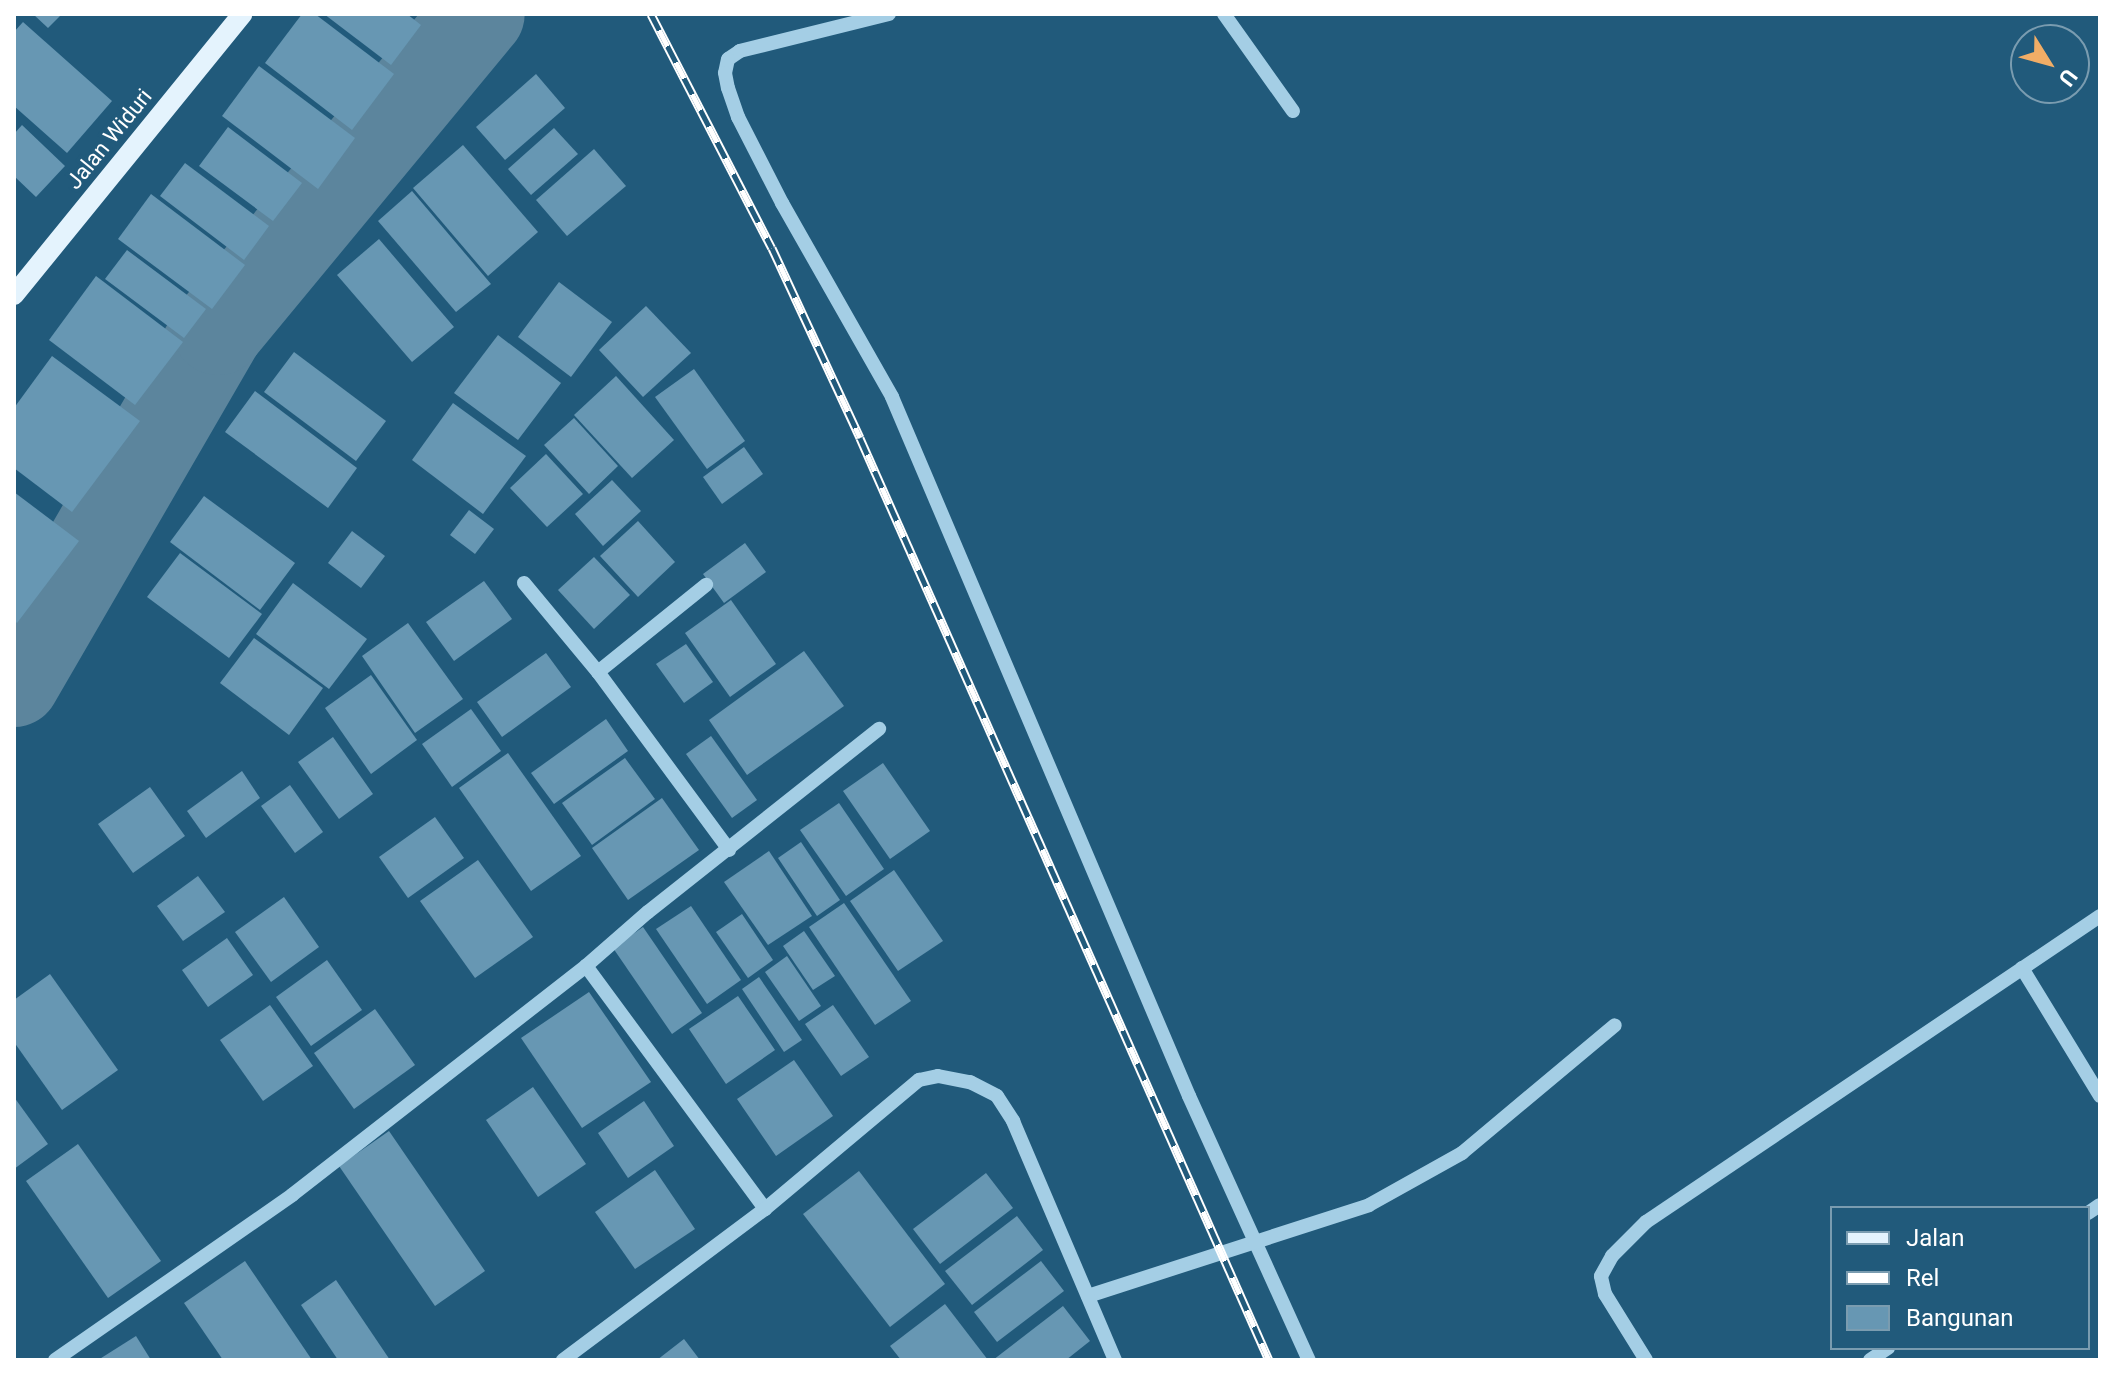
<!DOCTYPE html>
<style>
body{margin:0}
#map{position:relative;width:2114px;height:1374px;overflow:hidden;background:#215a7b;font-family:Roboto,sans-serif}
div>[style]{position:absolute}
.river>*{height:92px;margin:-46px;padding:0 46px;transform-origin:46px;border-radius:46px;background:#5c859d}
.building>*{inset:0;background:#6797b3}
.minor>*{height:14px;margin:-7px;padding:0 7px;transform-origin:7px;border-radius:7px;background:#a4cee5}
.major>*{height:20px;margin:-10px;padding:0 10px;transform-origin:10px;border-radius:10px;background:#e4f3fd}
.rail>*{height:9px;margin-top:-4.5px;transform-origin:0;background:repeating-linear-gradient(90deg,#215a7b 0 18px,#fff 0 36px);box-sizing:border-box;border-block:2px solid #fff}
span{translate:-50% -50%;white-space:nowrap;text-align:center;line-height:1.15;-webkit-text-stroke:7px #215a7b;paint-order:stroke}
.street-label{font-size:22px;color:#fff}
.frame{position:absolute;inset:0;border:16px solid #fff;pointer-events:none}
.legend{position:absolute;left:1830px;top:1206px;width:260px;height:144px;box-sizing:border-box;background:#215a7b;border:2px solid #7a9cb0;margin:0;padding:10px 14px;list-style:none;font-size:24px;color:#fff}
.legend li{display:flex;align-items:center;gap:16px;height:40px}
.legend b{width:40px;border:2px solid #7a9cb0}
.north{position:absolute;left:2010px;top:24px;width:80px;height:80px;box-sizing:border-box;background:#215a7b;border:2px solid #7a9cb0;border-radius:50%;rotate:127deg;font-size:22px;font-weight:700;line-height:32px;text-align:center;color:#fff}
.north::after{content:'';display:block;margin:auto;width:28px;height:36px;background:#f1ad66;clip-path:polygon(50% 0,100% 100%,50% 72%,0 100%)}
</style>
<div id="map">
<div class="river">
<div style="left:14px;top:681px;width:407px;rotate:-59.9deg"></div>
<div style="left:218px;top:329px;width:409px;rotate:-50.4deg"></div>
</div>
<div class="building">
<div style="clip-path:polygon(33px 14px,62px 14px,48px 28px)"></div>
<div style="clip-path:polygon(302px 14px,315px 14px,394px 74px,352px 130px,265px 63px)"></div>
<div style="clip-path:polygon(324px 14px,407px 14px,421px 25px,391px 65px)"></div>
<div style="clip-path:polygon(23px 22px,112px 101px,67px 153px,14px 106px,14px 32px)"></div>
<div style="clip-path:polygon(259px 66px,355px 138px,318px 189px,222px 116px)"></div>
<div style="clip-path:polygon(536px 74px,565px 108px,505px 160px,476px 127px)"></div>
<div style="clip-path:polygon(22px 125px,65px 166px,36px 197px,14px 176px,14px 134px)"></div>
<div style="clip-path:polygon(228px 127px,302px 183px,273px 221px,199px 166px)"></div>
<div style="clip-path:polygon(554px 128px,578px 154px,531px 195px,508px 169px)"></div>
<div style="clip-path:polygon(463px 145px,538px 232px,488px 276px,413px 188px)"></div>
<div style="clip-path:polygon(594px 149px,626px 186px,567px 236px,536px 200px)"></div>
<div style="clip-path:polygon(185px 163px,269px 226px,244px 260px,160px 196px)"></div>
<div style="clip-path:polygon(412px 191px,491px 284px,456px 312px,378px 221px)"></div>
<div style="clip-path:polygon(151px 194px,245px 265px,212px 309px,118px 239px)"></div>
<div style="clip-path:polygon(379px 239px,454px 327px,412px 362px,337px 275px)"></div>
<div style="clip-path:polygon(127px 250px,206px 309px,184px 338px,105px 279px)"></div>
<div style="clip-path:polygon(96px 276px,183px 342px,135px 405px,49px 340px)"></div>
<div style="clip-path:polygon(559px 282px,612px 322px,571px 377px,518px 337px)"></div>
<div style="clip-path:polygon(646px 306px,691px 353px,643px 397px,599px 350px)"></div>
<div style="clip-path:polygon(498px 335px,561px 383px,518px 440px,454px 393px)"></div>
<div style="clip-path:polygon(294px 352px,386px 421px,356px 461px,264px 392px)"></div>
<div style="clip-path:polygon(52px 356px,140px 421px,72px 512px,14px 468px,14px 408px)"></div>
<div style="clip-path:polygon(694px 369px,745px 441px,707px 469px,655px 397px)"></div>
<div style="clip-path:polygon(616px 376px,674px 440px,632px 478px,574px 415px)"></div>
<div style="clip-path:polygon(255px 391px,357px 468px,328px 508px,225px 432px)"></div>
<div style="clip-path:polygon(453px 403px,526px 456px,483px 514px,412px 460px)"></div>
<div style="clip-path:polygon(574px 418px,618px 466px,589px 494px,544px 445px)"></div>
<div style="clip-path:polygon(744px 447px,763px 474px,722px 504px,703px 477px)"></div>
<div style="clip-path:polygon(546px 454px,583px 494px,547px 527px,510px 488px)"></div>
<div style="clip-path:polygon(612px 480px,641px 511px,603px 546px,575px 514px)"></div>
<div style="clip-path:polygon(14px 492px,79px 541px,17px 623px,14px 620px)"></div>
<div style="clip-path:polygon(204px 496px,295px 563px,260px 610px,170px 542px)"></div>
<div style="clip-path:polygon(469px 510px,494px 529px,475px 554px,450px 535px)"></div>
<div style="clip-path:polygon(638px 521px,675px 562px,638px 597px,600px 556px)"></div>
<div style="clip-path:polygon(352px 531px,385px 556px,361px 588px,328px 563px)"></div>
<div style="clip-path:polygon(745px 543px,766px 572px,724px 603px,703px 574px)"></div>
<div style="clip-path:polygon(180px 553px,262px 614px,229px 658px,147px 597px)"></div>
<div style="clip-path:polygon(594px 557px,630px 595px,594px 629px,558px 590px)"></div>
<div style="clip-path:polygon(484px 581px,512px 619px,454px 661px,426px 622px)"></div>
<div style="clip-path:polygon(293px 583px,367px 639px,329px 689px,256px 634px)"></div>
<div style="clip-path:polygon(731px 600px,776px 664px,730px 697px,685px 633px)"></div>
<div style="clip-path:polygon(408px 623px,463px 699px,415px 733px,362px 656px)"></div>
<div style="clip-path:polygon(254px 638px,323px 688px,289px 735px,220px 683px)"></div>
<div style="clip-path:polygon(686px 644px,713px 682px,684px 703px,656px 664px)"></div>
<div style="clip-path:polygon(804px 651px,844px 706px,747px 775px,709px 720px)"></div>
<div style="clip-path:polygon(546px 653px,571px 687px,502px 737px,477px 702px)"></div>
<div style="clip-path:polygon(371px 675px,417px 740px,371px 774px,325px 708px)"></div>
<div style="clip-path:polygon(471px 709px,501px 751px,452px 787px,422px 744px)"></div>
<div style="clip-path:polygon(606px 719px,628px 751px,554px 804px,531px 773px)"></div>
<div style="clip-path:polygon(711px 736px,757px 800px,732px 818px,686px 754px)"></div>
<div style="clip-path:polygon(333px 737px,373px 794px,339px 819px,298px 762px)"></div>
<div style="clip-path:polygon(508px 753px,581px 856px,531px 891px,459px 788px)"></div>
<div style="clip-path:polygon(625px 758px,655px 799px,592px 845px,562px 803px)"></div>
<div style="clip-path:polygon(883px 763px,930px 831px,890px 859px,843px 791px)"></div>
<div style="clip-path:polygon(242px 771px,260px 798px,206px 838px,187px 811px)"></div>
<div style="clip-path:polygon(290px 785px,323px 832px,295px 853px,261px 806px)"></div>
<div style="clip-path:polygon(150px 787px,185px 836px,133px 873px,98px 824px)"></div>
<div style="clip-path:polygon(662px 798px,699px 850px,628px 900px,592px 848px)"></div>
<div style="clip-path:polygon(839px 803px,884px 869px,846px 896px,800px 830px)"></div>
<div style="clip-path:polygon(435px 817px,464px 858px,408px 898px,379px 857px)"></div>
<div style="clip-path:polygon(801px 842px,840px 900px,817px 916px,778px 858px)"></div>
<div style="clip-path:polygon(769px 851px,812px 916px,768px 945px,724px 882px)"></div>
<div style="clip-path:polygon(478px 860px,533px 937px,475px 978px,420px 901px)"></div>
<div style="clip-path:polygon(894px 870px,943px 941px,898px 971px,850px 901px)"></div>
<div style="clip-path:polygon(198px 876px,225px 912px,183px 941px,157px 906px)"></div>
<div style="clip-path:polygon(284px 897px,319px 947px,271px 982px,235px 932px)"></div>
<div style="clip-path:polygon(844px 903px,911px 1001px,875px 1025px,809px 927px)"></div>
<div style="clip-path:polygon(691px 906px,741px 980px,707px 1004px,656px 929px)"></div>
<div style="clip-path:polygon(742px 914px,773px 960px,748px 978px,716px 932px)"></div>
<div style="clip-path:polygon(643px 927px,702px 1013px,672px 1034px,613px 948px)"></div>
<div style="clip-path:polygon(804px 931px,835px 976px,813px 990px,783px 946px)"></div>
<div style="clip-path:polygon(227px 938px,253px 975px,208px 1007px,182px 970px)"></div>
<div style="clip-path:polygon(787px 956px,821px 1006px,799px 1021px,765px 972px)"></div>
<div style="clip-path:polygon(327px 960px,362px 1010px,311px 1046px,276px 997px)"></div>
<div style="clip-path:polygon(50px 974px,118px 1070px,62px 1110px,14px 1042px,14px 1000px)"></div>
<div style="clip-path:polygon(759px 977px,802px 1040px,784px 1052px,742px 989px)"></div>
<div style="clip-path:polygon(589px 992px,651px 1082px,582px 1128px,521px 1038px)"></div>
<div style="clip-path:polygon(738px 996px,775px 1050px,726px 1084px,689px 1029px)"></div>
<div style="clip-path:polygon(270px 1005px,313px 1066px,263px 1101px,220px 1040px)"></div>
<div style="clip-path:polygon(833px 1005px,869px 1057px,841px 1076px,805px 1024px)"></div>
<div style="clip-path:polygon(375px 1009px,415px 1065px,354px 1109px,314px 1053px)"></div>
<div style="clip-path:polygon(794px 1060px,833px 1116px,776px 1156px,737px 1099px)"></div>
<div style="clip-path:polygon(533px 1087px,586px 1164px,538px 1197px,486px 1120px)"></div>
<div style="clip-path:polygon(14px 1097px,48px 1144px,14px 1169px)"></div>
<div style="clip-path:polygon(644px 1101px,674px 1146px,628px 1178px,598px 1133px)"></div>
<div style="clip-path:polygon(389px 1131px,485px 1271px,435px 1306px,339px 1166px)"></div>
<div style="clip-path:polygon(78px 1144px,161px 1261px,108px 1298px,26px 1181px)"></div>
<div style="clip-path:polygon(655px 1170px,695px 1229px,635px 1269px,595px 1212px)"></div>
<div style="clip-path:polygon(859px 1171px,945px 1284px,890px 1327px,803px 1214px)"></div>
<div style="clip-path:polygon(986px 1173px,1013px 1208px,940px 1264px,913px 1229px)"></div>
<div style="clip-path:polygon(1017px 1216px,1043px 1250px,972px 1305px,945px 1271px)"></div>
<div style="clip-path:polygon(245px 1261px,312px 1360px,223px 1360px,184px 1303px)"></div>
<div style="clip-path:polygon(1041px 1261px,1064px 1291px,997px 1342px,974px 1312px)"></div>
<div style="clip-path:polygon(336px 1280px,390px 1360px,338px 1360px,301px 1305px)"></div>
<div style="clip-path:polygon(945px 1304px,988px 1360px,901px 1360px,890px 1346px)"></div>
<div style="clip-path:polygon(1063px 1306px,1090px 1341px,1066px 1360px,993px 1360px)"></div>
<div style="clip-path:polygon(136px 1336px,151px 1360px,98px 1360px)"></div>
<div style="clip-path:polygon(684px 1339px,700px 1360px,657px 1360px)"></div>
</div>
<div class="minor">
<div style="left:889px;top:14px;width:154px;rotate:166.1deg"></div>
<div style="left:740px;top:51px;width:14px;rotate:146deg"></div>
<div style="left:728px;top:59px;width:14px;rotate:102deg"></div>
<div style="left:725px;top:73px;width:15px;rotate:79deg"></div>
<div style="left:728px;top:88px;width:31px;rotate:71deg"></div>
<div style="left:738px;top:117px;width:97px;rotate:62.9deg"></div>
<div style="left:782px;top:203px;width:223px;rotate:60.4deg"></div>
<div style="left:892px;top:397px;width:759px;rotate:66.98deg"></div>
<div style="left:1189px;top:1096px;width:290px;rotate:65.6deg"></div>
<div style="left:1224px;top:14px;width:119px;rotate:54.6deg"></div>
<div style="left:524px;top:583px;width:116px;rotate:50.3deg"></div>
<div style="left:598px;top:672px;width:221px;rotate:53.6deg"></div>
<div style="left:598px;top:672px;width:139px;rotate:-38.9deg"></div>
<div style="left:586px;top:966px;width:302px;rotate:53.6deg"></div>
<div style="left:2022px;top:968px;width:150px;rotate:58.6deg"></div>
<div style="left:2088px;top:1213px;width:14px;rotate:-34deg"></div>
<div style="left:1088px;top:1296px;width:295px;rotate:-17.9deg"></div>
<div style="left:1369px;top:1205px;width:107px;rotate:-29.2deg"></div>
<div style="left:1462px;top:1153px;width:199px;rotate:-39.9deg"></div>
<div style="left:55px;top:1360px;width:289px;rotate:-34.8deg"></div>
<div style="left:292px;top:1195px;width:373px;rotate:-37.9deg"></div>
<div style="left:586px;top:966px;width:82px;rotate:-41.1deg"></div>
<div style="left:648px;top:912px;width:295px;rotate:-38.4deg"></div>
<div style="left:563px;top:1360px;width:252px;rotate:-36.8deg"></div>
<div style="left:765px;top:1209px;width:201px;rotate:-40deg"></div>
<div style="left:919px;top:1080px;width:19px;rotate:-12deg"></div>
<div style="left:938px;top:1076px;width:33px;rotate:11deg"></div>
<div style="left:970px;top:1082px;width:30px;rotate:27deg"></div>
<div style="left:997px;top:1096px;width:30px;rotate:57deg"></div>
<div style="left:1013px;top:1121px;width:260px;rotate:66.9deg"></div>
<div style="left:1646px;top:1360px;width:78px;rotate:-121.8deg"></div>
<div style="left:1605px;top:1294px;width:18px;rotate:-103deg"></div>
<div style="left:1601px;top:1276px;width:23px;rotate:-61deg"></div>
<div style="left:1612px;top:1256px;width:48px;rotate:-45deg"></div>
<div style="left:1646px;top:1222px;width:547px;rotate:-33.98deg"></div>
<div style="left:1870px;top:1360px;width:22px;rotate:-34deg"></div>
</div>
<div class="major">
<div style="left:14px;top:295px;width:362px;rotate:-50.9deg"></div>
</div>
<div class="rail">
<div style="left:651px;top:14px;width:263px;rotate:62.7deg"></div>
<div style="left:772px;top:248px;width:209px;rotate:65.1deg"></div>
<div style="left:860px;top:438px;width:1009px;rotate:66.08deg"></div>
</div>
<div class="street-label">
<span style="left:109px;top:139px;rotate:-51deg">Jalan Widuri</span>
</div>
<div class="frame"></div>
<ul class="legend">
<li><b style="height:10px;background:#e4f3fd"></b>Jalan</li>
<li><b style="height:10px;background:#fff"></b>Rel</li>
<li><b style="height:22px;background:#6797b3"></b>Bangunan</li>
</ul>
<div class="north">U</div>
</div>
